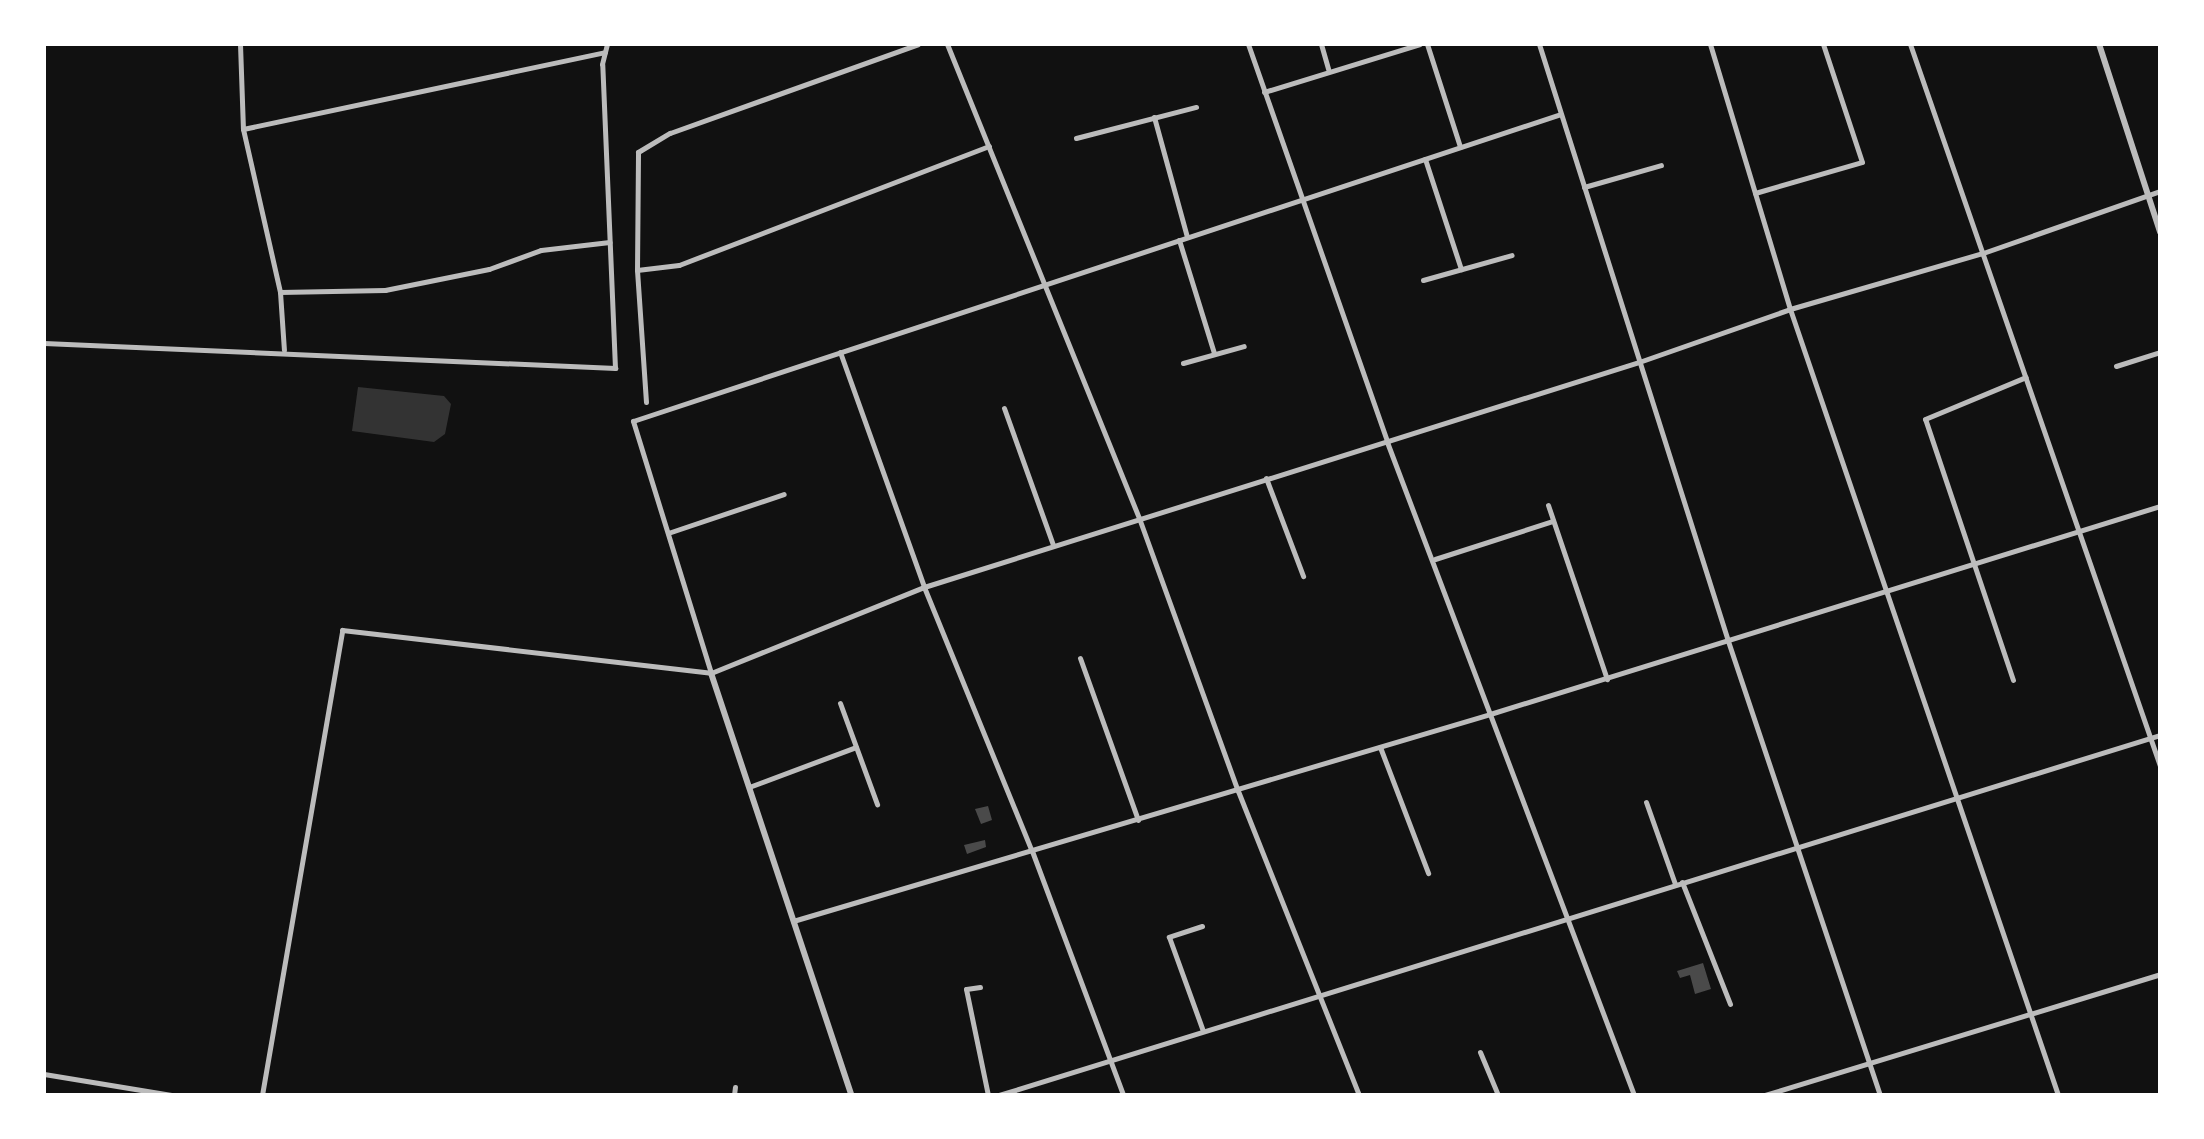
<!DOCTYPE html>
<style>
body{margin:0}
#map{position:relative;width:2204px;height:1139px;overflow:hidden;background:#111;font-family:"Open Sans",sans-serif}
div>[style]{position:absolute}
.water>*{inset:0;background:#333}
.building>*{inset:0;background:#4a4a4a}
.minor>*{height:5px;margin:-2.5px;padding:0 2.5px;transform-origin:2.5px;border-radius:2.5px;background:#bcbcbc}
.tertiary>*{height:6px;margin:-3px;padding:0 3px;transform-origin:3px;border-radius:3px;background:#bcbcbc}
span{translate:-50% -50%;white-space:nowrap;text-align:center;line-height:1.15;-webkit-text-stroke:8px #fff;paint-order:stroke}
.frame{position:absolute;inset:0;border:46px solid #fff;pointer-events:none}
</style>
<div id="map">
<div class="water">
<div style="clip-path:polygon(358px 387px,444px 396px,451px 404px,445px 434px,434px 442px,352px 431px)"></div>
</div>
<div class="building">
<div style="clip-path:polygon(988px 806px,992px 820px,981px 824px,975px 809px)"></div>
<div style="clip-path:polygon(985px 840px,986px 847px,967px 854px,964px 845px)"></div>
<div style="clip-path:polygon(1703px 963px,1711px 989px,1695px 994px,1690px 975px,1680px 978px,1677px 971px)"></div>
</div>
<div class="minor">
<div style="left:240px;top:44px;width:85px;rotate:88deg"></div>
<div style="left:243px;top:129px;width:167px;rotate:77.2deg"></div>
<div style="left:280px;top:292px;width:58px;rotate:86.1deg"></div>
<div style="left:947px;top:44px;width:511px;rotate:67.95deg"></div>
<div style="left:1139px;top:518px;width:290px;rotate:70.1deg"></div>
<div style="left:1238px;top:791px;width:327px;rotate:68.3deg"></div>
<div style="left:1248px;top:44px;width:422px;rotate:70.7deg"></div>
<div style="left:1387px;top:442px;width:698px;rotate:69.28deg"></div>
<div style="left:1321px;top:44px;width:26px;rotate:74deg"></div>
<div style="left:1427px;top:44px;width:108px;rotate:72.2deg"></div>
<div style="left:1539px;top:44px;width:626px;rotate:72.43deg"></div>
<div style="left:1728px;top:641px;width:479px;rotate:71.5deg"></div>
<div style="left:1710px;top:44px;width:277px;rotate:73.2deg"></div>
<div style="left:1790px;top:309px;width:830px;rotate:71.17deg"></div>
<div style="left:1910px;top:44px;width:764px;rotate:70.9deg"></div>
<div style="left:1264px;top:92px;width:163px;rotate:-17.1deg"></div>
<div style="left:1154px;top:117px;width:124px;rotate:74.6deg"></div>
<div style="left:243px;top:129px;width:370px;rotate:-12deg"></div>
<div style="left:1076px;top:138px;width:124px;rotate:-14.5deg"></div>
<div style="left:1425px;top:159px;width:116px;rotate:71.9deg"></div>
<div style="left:1584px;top:187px;width:80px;rotate:-15.9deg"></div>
<div style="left:1755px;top:193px;width:111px;rotate:-16.2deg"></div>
<div style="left:1862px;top:162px;width:124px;rotate:-108.3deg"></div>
<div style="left:1179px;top:240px;width:118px;rotate:72.8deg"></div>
<div style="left:637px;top:270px;width:42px;rotate:-6.8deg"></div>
<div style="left:679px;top:265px;width:332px;rotate:-21deg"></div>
<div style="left:1423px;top:280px;width:92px;rotate:-15.7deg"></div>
<div style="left:280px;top:292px;width:105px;rotate:-1.1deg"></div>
<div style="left:385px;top:290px;width:106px;rotate:-11.4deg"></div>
<div style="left:489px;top:269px;width:55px;rotate:-20.1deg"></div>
<div style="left:541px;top:250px;width:69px;rotate:-6.6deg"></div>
<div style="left:44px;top:343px;width:572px;rotate:2.51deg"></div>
<div style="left:615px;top:368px;width:304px;rotate:-92.4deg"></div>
<div style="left:602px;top:64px;width:21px;rotate:-76deg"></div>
<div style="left:840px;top:352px;width:250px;rotate:70.3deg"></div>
<div style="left:924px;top:587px;width:285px;rotate:67.8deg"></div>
<div style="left:1032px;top:851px;width:260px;rotate:69.5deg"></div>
<div style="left:1183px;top:363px;width:63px;rotate:-15.6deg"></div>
<div style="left:2116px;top:366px;width:46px;rotate:-17.7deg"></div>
<div style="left:646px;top:402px;width:132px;rotate:-93.9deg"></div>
<div style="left:637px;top:270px;width:118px;rotate:-89.5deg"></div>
<div style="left:638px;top:152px;width:37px;rotate:-31deg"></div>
<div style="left:670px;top:133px;width:263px;rotate:-19.7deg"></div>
<div style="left:1004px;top:408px;width:145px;rotate:70.3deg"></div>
<div style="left:1266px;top:478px;width:105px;rotate:69.3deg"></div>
<div style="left:1548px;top:505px;width:184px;rotate:71.3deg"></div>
<div style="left:668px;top:533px;width:122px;rotate:-18.6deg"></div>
<div style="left:1435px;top:559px;width:124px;rotate:-17.9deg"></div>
<div style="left:1080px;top:658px;width:172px;rotate:70.3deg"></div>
<div style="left:711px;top:673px;width:264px;rotate:-107.2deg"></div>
<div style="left:633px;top:421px;width:977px;rotate:-18.31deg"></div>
<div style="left:2013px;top:680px;width:275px;rotate:-108.6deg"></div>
<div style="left:1925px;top:419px;width:109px;rotate:-22.6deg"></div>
<div style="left:840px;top:703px;width:108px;rotate:69.9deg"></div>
<div style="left:1380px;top:747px;width:135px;rotate:69.1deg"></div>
<div style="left:749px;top:787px;width:114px;rotate:-20.5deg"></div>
<div style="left:1646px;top:802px;width:87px;rotate:70.5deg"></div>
<div style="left:1682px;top:882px;width:131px;rotate:68.5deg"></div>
<div style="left:793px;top:921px;width:727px;rotate:-16.54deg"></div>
<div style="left:1490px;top:714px;width:702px;rotate:-17.25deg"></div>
<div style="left:1202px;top:926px;width:35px;rotate:162deg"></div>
<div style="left:1169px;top:937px;width:100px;rotate:70.1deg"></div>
<div style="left:980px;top:987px;width:14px;rotate:172deg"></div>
<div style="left:966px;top:989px;width:108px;rotate:78.3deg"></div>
<div style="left:1480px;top:1052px;width:47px;rotate:67.3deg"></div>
<div style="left:44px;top:1074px;width:129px;rotate:9.4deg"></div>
<div style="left:262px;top:1095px;width:472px;rotate:-80.2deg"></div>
<div style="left:342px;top:630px;width:371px;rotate:6.6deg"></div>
<div style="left:711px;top:673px;width:230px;rotate:-22deg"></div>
<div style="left:924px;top:587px;width:750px;rotate:-17.47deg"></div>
<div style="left:1639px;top:362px;width:160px;rotate:-19.3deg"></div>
<div style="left:1790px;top:309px;width:201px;rotate:-16.2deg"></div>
<div style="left:1983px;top:253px;width:188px;rotate:-19.3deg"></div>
<div style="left:734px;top:1095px;width:8px;rotate:-83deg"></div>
<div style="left:999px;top:1095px;width:1216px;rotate:-17.23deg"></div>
<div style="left:1765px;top:1095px;width:413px;rotate:-17deg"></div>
</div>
<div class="tertiary">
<div style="left:2099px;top:44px;width:198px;rotate:72deg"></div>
<div style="left:711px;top:673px;width:445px;rotate:71.6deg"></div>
</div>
<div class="frame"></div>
</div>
